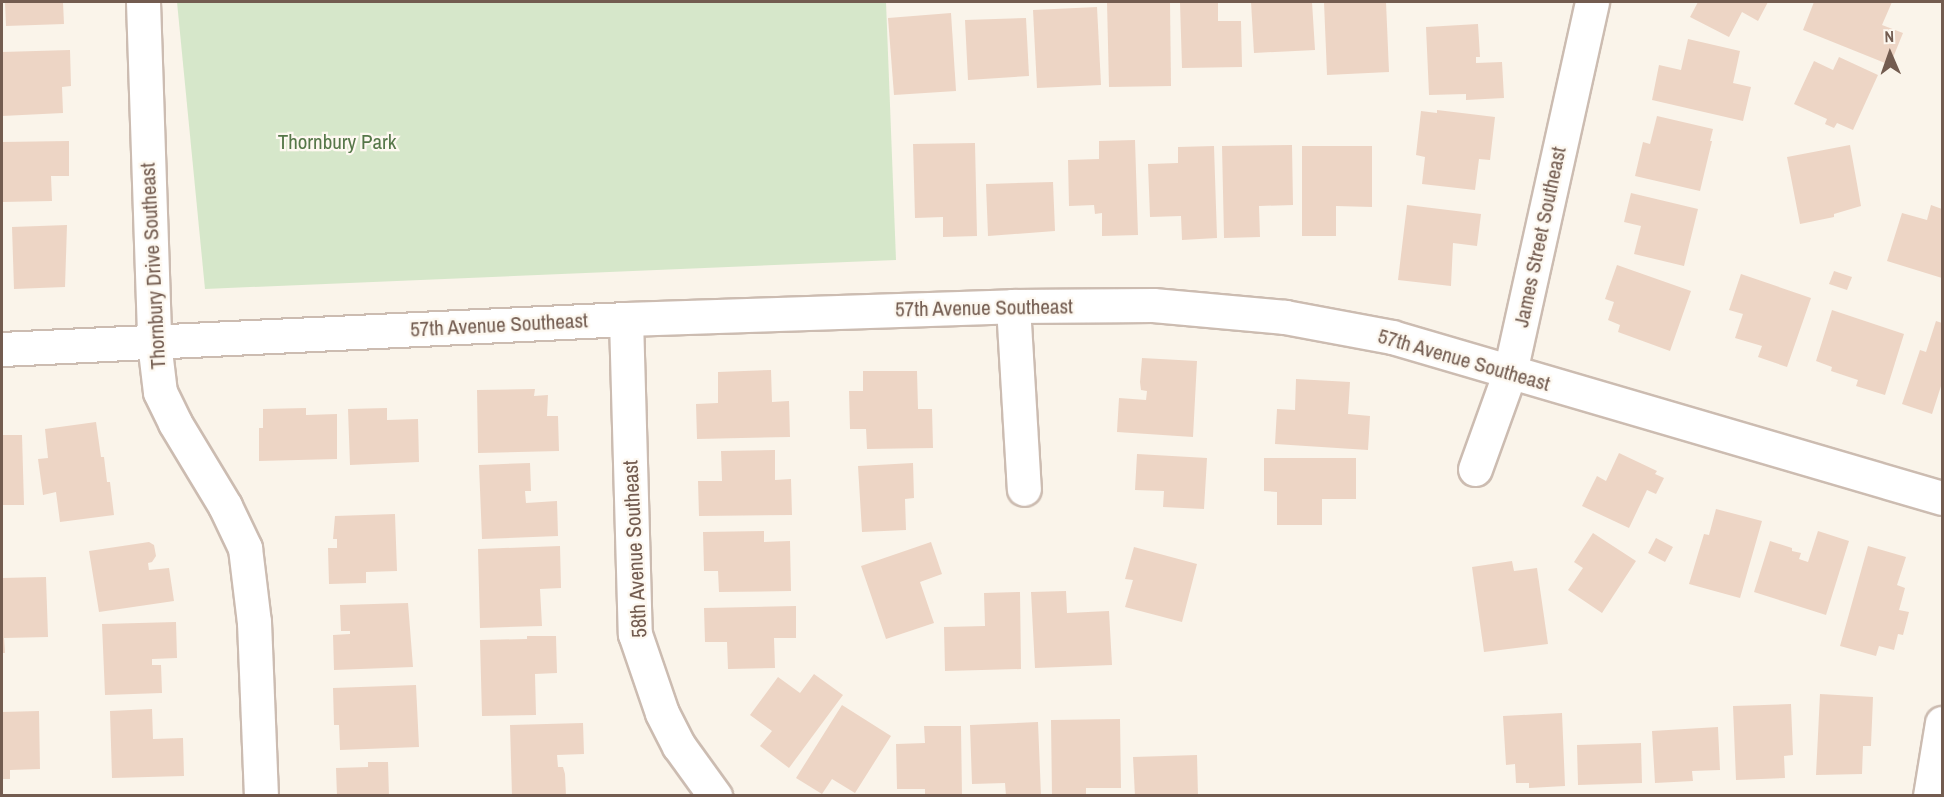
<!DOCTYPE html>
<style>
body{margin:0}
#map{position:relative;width:1944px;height:797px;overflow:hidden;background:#faf4ea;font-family:"Archivo Narrow",sans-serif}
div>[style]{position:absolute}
.green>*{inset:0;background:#d6e7ca}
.building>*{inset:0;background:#edd5c5}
.roads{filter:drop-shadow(2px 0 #ccbcb1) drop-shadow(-2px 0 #ccbcb1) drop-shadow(0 2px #ccbcb1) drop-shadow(0 -2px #ccbcb1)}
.minor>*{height:33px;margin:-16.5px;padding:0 16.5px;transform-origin:16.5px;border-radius:16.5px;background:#fff}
span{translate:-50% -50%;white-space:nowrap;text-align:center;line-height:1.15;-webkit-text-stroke:4.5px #fdf8f0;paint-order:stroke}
.park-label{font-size:21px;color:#567749}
.street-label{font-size:21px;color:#735c50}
.frame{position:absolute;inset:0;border:3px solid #735c50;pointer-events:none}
.north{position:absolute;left:1860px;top:24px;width:60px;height:60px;-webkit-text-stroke:4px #fdf8f0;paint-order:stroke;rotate:358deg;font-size:16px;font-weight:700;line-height:24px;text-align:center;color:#735c50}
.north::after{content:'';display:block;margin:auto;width:21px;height:27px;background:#735c50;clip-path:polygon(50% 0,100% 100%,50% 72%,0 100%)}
</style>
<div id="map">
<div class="green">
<div style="clip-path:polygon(177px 2px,886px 2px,896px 260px,205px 289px)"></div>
</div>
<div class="building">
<div style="clip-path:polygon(5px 2px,63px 2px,64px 24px,6px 26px)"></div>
<div style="clip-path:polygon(1107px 2px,1170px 2px,1171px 86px,1109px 87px)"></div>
<div style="clip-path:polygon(1218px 2px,1218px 21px,1241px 21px,1242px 67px,1182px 68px,1180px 3px)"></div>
<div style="clip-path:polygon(1251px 2px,1312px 2px,1315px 50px,1254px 53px)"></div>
<div style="clip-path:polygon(1324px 2px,1386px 2px,1389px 72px,1327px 75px)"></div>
<div style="clip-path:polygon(1698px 2px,1768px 2px,1758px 21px,1742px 12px,1729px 37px,1690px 17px)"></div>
<div style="clip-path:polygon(1814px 2px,1892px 2px,1882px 25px,1903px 33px,1890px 65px,1803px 30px)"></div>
<div style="clip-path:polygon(1097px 7px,1101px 85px,1037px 88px,1033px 10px)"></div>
<div style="clip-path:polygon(951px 13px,956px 91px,894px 95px,888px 18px)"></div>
<div style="clip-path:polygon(1026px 18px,1029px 76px,968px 80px,965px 20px)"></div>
<div style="clip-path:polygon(1478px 24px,1480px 57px,1476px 57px,1476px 63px,1502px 62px,1504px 98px,1466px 100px,1466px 94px,1429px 95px,1426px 27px)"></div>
<div style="clip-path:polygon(1688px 39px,1740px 51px,1733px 83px,1751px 87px,1743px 121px,1652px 100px,1659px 65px,1681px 70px)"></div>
<div style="clip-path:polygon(70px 50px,71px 86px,62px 87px,63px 113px,2px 116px,2px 52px)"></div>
<div style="clip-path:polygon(1839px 57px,1878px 75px,1853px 130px,1837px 123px,1834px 128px,1825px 124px,1827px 119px,1794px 104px,1814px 61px,1833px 70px)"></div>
<div style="clip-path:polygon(1437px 110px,1495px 117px,1490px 160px,1479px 159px,1475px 190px,1422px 184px,1425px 157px,1416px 155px,1421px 111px,1437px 113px)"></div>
<div style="clip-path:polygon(1657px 116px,1713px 129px,1710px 141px,1712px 141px,1700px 191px,1635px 176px,1643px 142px,1650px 144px)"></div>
<div style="clip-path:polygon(1135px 140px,1138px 235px,1102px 236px,1102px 213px,1095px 214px,1094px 205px,1069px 206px,1068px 160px,1099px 159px,1099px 141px)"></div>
<div style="clip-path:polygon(69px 141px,69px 176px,51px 176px,52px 201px,2px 202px,2px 142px)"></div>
<div style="clip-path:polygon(975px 143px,977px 236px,943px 237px,943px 217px,915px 218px,913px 144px)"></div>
<div style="clip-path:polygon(1292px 145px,1293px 205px,1259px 206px,1260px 237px,1224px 238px,1222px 146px)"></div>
<div style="clip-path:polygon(1850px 145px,1861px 206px,1834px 214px,1834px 217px,1800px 224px,1787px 157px)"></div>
<div style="clip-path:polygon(1214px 146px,1217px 238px,1182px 240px,1181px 216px,1150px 217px,1148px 164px,1178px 163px,1178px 147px)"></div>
<div style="clip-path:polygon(1302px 146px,1372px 146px,1372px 207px,1336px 206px,1336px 236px,1302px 236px)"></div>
<div style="clip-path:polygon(1053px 182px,1055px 231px,988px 236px,986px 184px)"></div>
<div style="clip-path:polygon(1631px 193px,1698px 209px,1684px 266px,1634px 254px,1641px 226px,1624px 222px)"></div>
<div style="clip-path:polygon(1407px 205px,1481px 214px,1477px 246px,1453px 243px,1451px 286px,1398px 280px)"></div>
<div style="clip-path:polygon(1931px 205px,1942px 209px,1942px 278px,1887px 261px,1902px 213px,1927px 220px)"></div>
<div style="clip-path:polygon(67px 225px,65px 287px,14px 289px,12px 227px)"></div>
<div style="clip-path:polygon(1617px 265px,1691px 291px,1670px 351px,1618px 332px,1620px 325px,1608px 320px,1614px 302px,1605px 299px)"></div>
<div style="clip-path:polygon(1834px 271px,1852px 277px,1847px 290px,1829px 284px)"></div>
<div style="clip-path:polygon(1741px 274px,1811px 298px,1787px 367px,1758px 357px,1762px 346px,1735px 338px,1743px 314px,1729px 310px)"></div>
<div style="clip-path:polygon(1832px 310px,1904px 334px,1885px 395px,1856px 386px,1858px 380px,1831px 371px,1832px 367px,1816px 361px)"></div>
<div style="clip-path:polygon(1936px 321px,1942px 323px,1942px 383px,1932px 414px,1902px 404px,1920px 350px,1926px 352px)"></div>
<div style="clip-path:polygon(1142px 358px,1197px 361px,1193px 437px,1117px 432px,1119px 398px,1146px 400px,1147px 391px,1141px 390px,1140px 382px)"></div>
<div style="clip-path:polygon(771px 370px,772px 402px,789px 401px,790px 437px,697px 439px,696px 404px,718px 403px,718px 372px)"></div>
<div style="clip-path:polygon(863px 371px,917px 371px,918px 409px,932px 409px,933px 448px,867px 449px,866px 429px,850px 429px,849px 391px,863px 391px)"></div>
<div style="clip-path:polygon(1296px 379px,1350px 382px,1348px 414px,1370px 416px,1368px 450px,1275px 444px,1277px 409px,1295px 410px)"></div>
<div style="clip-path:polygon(535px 389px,534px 396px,548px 395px,547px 416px,558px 416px,559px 451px,478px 453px,477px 390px)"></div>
<div style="clip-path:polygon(306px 408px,306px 415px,337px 414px,337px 459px,259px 461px,259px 428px,263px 428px,263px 409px)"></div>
<div style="clip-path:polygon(387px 408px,387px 420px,418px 419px,419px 462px,350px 465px,348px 409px)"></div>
<div style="clip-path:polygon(96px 422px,101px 457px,104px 457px,107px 482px,110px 482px,114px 515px,60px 522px,56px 492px,43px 495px,38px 459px,48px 458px,45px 429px)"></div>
<div style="clip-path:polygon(2px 435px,22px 435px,24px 505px,2px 505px)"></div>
<div style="clip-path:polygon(775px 450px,775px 480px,791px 479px,792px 515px,699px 516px,698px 481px,722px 481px,721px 451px)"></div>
<div style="clip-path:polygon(1619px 453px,1657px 471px,1655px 474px,1664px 478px,1656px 494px,1647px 490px,1629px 528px,1582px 506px,1597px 476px,1606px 481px)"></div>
<div style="clip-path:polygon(1137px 454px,1207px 458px,1204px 509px,1163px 507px,1164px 491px,1135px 490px)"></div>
<div style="clip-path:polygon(1264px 458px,1356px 458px,1356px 499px,1322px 499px,1322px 525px,1277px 525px,1277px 492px,1264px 491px)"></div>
<div style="clip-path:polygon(530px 463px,531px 491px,525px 491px,526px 503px,557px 501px,558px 536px,482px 539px,479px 465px)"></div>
<div style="clip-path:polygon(913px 463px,914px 498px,905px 499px,906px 530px,862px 532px,858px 466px)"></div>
<div style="clip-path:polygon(1716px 509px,1762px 521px,1740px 598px,1689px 584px,1704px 534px,1709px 535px)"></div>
<div style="clip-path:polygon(395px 514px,397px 571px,366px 572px,366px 583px,329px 584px,328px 548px,337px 548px,337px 539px,333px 539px,335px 516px)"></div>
<div style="clip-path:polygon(764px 531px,764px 542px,790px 541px,791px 591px,719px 592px,718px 571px,704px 571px,703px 532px)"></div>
<div style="clip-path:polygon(1818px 531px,1849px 541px,1826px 615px,1754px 592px,1770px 541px,1792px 548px,1792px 551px,1801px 553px,1799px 559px,1808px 562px)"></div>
<div style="clip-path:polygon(1593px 533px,1636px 561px,1602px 613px,1568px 590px,1583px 568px,1574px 562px)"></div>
<div style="clip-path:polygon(1656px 538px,1673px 547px,1665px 562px,1648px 553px)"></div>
<div style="clip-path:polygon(149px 542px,154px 545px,156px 556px,152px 562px,148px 563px,149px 570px,169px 568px,174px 601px,99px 612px,89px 551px)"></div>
<div style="clip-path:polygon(931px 542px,942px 574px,920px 582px,934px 623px,886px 639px,861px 566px)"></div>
<div style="clip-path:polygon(560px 546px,561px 588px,540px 589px,542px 626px,480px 628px,478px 549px)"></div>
<div style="clip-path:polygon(1868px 546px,1906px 557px,1897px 585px,1905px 588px,1899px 610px,1909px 612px,1903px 635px,1898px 634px,1894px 650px,1879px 646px,1876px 656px,1840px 646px)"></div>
<div style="clip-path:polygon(1134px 547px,1197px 564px,1182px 622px,1125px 607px,1133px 580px,1125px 579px)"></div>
<div style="clip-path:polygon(1512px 561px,1514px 571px,1537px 568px,1548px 644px,1484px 652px,1472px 567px)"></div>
<div style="clip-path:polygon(46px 577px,48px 637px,4px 638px,5px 653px,2px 653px,2px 578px)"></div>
<div style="clip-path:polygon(1066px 591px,1067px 613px,1109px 611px,1112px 665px,1035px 668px,1031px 592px)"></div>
<div style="clip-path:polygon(1020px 592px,1021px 669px,945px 671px,944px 627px,985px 626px,984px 593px)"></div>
<div style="clip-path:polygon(408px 603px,413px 667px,334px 670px,333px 635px,350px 634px,350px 631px,341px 631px,340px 605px)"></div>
<div style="clip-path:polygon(796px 606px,796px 638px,774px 638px,775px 668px,728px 669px,727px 642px,705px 642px,704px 608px)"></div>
<div style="clip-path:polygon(176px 622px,177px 658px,152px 659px,152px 665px,161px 665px,162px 693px,105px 695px,102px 624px)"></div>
<div style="clip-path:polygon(527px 636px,556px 636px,557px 673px,535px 674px,536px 715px,482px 716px,480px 640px,527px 639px)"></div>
<div style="clip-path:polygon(814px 674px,843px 695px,789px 768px,760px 746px,772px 731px,750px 715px,778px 677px,800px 693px)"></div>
<div style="clip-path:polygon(416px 685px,419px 747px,340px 750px,339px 725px,334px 725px,333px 688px)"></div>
<div style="clip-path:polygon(1820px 694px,1873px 697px,1871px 746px,1863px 746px,1862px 774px,1816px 775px)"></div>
<div style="clip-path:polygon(1791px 704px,1793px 755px,1784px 756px,1785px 778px,1736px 780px,1733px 706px)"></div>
<div style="clip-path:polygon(842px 705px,891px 736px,855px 793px,832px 779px,822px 794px,796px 778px)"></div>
<div style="clip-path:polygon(152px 709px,153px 739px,183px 738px,184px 776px,112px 778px,110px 711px)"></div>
<div style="clip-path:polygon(39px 711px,40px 769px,10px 770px,10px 779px,2px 779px,2px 712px)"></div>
<div style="clip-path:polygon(1562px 713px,1565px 786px,1529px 788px,1529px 783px,1516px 783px,1515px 764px,1506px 765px,1503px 716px)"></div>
<div style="clip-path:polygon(1120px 719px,1121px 788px,1086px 788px,1086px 796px,1052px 796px,1051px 720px)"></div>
<div style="clip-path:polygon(1038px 722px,1041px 796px,1006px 796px,1005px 783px,972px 784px,970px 725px)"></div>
<div style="clip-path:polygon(583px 723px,584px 754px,557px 755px,558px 767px,563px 767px,565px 774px,566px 796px,512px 796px,510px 725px)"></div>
<div style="clip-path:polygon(924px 726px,961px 726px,962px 796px,925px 796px,925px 789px,897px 789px,896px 744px,925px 743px)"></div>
<div style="clip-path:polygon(1718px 727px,1720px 770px,1692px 771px,1693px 781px,1655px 783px,1652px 731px)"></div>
<div style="clip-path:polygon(1641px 743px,1642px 783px,1578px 785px,1577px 745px)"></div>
<div style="clip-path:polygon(1197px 755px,1198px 796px,1135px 796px,1133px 757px)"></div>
<div style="clip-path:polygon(368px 762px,388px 762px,389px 796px,337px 796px,336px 768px,368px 767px)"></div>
</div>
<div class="roads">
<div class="minor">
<div style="left:143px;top:2px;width:340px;rotate:88.1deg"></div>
<div style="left:154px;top:342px;width:50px;rotate:83.2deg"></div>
<div style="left:160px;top:392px;width:34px;rotate:64deg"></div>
<div style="left:175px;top:423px;width:97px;rotate:58.9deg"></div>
<div style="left:225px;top:506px;width:47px;rotate:64.5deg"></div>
<div style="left:245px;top:548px;width:75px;rotate:83.1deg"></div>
<div style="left:254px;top:622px;width:174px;rotate:87.7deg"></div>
<div style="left:1013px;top:306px;width:183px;rotate:86.6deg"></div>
<div style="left:626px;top:319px;width:315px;rotate:88.4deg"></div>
<div style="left:635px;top:634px;width:83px;rotate:71.1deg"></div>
<div style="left:662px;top:713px;width:37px;rotate:63deg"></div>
<div style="left:679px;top:746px;width:62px;rotate:54.2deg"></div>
<div style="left:2px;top:349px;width:625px;rotate:-2.75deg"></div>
<div style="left:626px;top:319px;width:387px;rotate:-1.9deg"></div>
<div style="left:1013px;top:306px;width:140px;rotate:-0.4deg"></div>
<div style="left:1153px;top:305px;width:133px;rotate:5.2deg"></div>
<div style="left:1285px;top:317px;width:109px;rotate:10.6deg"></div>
<div style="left:1392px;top:337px;width:573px;rotate:16.32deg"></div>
<div style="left:1475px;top:469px;width:103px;rotate:-70.2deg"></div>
<div style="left:1510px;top:372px;width:379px;rotate:-77.5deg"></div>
<div style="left:1930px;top:796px;width:74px;rotate:-80.7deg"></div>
</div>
</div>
<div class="park-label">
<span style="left:337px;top:142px">Thornbury Park</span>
</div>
<div class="street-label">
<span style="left:1540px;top:237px;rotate:-78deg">James Street Southeast</span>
<span style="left:153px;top:266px;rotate:-93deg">Thornbury Drive Southeast</span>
<span style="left:984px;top:308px;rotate:-1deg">57th Avenue Southeast</span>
<span style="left:499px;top:325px;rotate:-3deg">57th Avenue Southeast</span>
<span style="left:1464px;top:360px;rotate:16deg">57th Avenue Southeast</span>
<span style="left:635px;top:549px;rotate:-93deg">58th Avenue Southeast</span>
</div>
<div class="frame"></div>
<div class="north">N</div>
</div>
